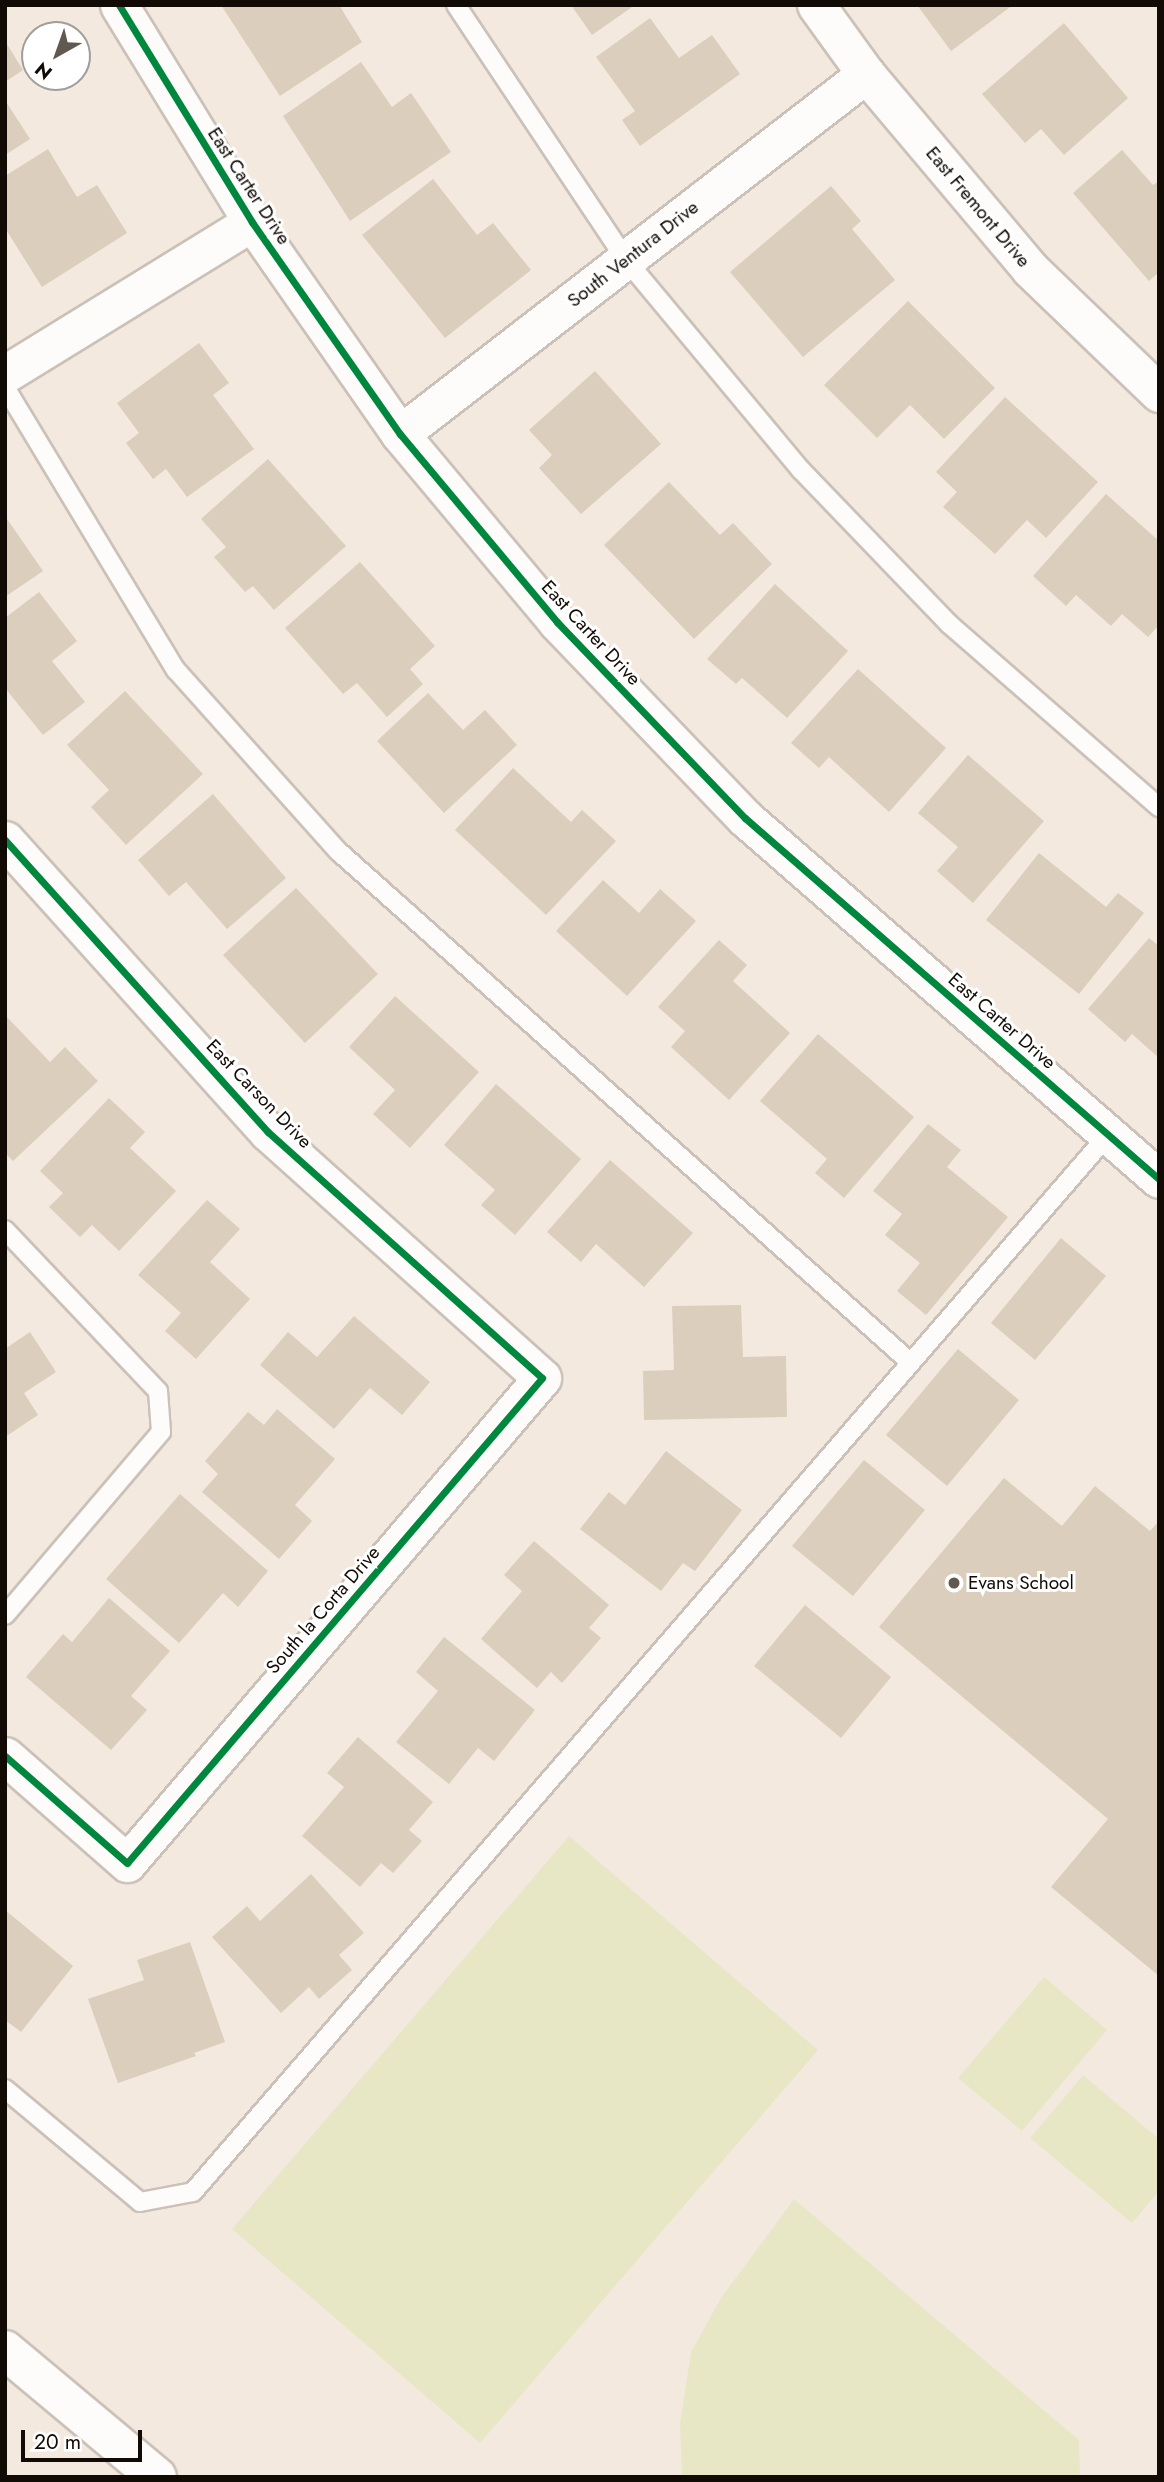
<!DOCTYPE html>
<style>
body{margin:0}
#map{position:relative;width:1164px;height:2482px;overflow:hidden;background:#f4e9de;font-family:Jost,sans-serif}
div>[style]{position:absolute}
.green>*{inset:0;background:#e7e7c6}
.building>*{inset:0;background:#dccebc}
.roads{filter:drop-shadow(2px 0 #cbc1b8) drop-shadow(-2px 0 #cbc1b8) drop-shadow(0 2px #cbc1b8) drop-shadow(0 -2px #cbc1b8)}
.lane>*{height:18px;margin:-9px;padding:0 9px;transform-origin:9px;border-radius:9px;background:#fdfcfa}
.street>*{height:37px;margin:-18.5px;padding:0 18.5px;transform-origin:18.5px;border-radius:18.5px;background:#fdfcfa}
.highway>*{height:38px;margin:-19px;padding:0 19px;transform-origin:19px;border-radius:19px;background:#fdfcfa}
.cycleway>*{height:7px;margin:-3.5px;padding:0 3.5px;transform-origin:3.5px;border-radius:3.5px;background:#00873e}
.dots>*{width:19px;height:19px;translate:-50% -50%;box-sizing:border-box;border:4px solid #fff;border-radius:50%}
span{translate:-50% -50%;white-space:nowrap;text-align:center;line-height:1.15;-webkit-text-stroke:6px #fff;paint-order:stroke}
.street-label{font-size:19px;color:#120a04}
.poi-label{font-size:19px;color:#120a04}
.left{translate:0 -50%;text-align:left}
.frame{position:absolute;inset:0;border:7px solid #120a04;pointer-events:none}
.north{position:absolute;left:21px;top:21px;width:70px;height:70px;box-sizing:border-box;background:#fff;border:2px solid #a09d9b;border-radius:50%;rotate:220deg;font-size:19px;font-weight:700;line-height:28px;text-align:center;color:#120a04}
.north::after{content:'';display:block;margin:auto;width:24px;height:32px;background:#615850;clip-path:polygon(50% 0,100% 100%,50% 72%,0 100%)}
.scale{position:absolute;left:21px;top:2430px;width:121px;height:32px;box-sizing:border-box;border:4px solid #120a04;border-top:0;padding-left:9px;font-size:21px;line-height:24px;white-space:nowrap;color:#120a04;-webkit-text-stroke:5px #fff;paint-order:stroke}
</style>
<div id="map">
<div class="green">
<div style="clip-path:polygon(569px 1836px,818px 2050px,480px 2443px,232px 2229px)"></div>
<div style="clip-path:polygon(1044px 1977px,1107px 2030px,1022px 2131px,958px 2078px)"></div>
<div style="clip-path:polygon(1083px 2075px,1159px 2139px,1159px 2191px,1132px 2223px,1030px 2138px)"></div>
<div style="clip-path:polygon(794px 2199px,1079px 2440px,1080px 2477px,682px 2477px,680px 2424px,691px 2352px,721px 2298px)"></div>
</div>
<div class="building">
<div style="clip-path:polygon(221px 5px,339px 5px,362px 42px,280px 96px)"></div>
<div style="clip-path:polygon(571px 5px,635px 5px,592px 35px)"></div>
<div style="clip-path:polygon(917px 5px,1013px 5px,951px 51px)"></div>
<div style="clip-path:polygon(650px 18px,679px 58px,712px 35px,740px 74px,640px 146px,622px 120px,635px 111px,596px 57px)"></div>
<div style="clip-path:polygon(1064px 23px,1128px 98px,1064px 155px,1041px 129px,1025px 143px,982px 94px)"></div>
<div style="clip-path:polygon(5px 41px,23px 70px,5px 82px)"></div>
<div style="clip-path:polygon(361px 62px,392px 107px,411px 93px,451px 152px,350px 221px,283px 116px)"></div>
<div style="clip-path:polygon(5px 100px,30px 139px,5px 155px)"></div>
<div style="clip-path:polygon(48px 149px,77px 197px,97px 185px,127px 233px,42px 287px,5px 228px,5px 176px)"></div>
<div style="clip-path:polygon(1122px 150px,1153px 185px,1159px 181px,1159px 272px,1149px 281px,1073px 193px)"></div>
<div style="clip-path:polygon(433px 179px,477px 235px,493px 223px,531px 270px,445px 338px,362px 235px)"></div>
<div style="clip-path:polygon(831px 186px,861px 221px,852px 229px,895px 280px,803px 357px,730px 272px)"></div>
<div style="clip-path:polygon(908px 301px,995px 388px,944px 439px,910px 405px,877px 438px,824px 385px)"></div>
<div style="clip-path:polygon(199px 343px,229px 383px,213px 395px,254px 449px,187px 497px,166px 469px,153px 479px,126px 443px,139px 433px,117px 403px)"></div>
<div style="clip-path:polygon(595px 371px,661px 444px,581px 514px,539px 468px,552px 455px,529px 430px)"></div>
<div style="clip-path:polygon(1005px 397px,1098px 482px,1046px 538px,1027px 520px,995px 554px,943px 507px,957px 492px,936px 472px)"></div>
<div style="clip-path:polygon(268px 459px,346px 546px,274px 610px,253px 586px,245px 592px,214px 557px,226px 547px,201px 519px)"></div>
<div style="clip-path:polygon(669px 482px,720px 535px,733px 523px,772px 564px,694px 639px,604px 545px)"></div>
<div style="clip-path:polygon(1106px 494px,1159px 541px,1159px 625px,1148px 637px,1122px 614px,1111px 626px,1076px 595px,1066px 606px,1033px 576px)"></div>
<div style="clip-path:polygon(5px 516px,43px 571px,5px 597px)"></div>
<div style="clip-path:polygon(360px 562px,435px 646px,410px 669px,423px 684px,387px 717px,357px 683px,343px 694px,285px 628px)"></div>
<div style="clip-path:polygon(775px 584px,848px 651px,787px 718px,742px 678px,736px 684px,707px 659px)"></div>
<div style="clip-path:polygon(39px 592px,77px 641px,52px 661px,85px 702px,43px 735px,5px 688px,5px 618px)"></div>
<div style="clip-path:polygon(858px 669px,946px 748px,889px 812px,829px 757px,819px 768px,791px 743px)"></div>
<div style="clip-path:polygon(125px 691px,203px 774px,126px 845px,91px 807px,109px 790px,67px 745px)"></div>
<div style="clip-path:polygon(428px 693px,463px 730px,485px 710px,517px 745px,444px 813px,377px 741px)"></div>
<div style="clip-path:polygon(968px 755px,1044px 821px,973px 903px,937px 871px,958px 847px,918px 813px)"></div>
<div style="clip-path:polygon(513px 768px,571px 822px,582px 810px,616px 841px,546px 915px,455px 830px)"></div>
<div style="clip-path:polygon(213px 794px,286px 878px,227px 929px,186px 882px,169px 896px,138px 860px)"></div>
<div style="clip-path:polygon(1039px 853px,1106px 907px,1118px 893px,1144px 913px,1079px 994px,986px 920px)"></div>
<div style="clip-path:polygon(603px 880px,639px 913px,660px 889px,696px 921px,627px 996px,556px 931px)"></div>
<div style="clip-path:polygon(296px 888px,378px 974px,305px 1043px,223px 955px)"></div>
<div style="clip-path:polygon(1149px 938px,1159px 946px,1159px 1058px,1132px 1034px,1125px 1042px,1088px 1009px)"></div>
<div style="clip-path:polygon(719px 940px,747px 965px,733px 981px,790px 1033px,729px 1100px,671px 1047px,685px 1031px,658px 1007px)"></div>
<div style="clip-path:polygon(395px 996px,479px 1072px,410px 1148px,373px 1114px,395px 1090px,349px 1047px)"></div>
<div style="clip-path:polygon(5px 1015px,50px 1062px,65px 1047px,98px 1081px,13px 1161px,5px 1153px)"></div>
<div style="clip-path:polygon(818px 1034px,914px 1117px,844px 1198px,815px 1173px,827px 1159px,760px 1101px)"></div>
<div style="clip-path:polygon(496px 1084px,581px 1159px,515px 1235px,481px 1205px,495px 1190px,444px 1145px)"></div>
<div style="clip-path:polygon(109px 1098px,145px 1132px,130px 1148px,176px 1191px,119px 1251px,92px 1225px,80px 1237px,49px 1207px,63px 1193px,40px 1171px)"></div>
<div style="clip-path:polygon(928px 1124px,961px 1150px,947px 1167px,1008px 1217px,926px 1315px,897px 1291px,920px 1263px,885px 1235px,902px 1214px,873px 1191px)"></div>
<div style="clip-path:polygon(610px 1160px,693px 1233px,644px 1287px,596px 1244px,581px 1262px,547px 1232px)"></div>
<div style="clip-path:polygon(207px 1200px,240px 1229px,210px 1262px,250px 1299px,196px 1359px,165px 1331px,181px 1313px,138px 1275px)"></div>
<div style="clip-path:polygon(1061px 1238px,1106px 1276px,1035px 1360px,991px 1323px)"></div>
<div style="clip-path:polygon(741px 1305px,743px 1357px,786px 1356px,787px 1417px,644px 1420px,643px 1371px,674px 1370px,672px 1306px)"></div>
<div style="clip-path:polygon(354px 1316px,430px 1382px,402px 1415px,370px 1388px,334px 1429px,260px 1365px,288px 1332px,317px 1357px)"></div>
<div style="clip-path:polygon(30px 1332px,56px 1372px,24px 1393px,38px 1415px,5px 1437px,5px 1349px)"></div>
<div style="clip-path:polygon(958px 1349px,1019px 1400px,947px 1486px,886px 1435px)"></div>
<div style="clip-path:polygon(277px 1409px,335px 1459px,295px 1505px,312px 1521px,279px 1559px,202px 1492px,218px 1474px,205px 1461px,248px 1412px,264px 1425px)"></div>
<div style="clip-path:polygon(666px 1451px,742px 1510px,695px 1571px,683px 1563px,661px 1591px,580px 1529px,609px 1492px,625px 1505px)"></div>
<div style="clip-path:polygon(864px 1460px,925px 1510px,853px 1596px,792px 1546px)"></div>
<div style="clip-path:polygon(1004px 1478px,1062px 1526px,1095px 1486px,1150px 1531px,1159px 1521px,1159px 1976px,1051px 1887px,1108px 1819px,879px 1627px)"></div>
<div style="clip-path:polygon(180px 1494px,268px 1571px,238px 1607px,223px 1593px,179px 1643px,106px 1579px)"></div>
<div style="clip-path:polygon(534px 1541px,609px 1605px,589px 1628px,601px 1638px,562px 1683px,551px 1672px,537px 1688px,481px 1639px,522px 1591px,504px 1575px)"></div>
<div style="clip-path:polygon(109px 1598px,170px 1651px,131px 1696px,147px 1710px,111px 1750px,26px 1677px,63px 1634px,72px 1642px)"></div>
<div style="clip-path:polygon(805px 1605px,891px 1677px,841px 1738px,754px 1666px)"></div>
<div style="clip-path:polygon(444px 1637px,535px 1710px,494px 1761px,478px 1748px,449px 1784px,396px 1742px,438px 1691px,416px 1672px)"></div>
<div style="clip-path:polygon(358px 1737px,433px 1802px,409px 1830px,422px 1841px,393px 1873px,381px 1863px,360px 1887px,302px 1836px,344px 1787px,327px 1773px)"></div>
<div style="clip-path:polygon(311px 1874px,364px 1933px,339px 1955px,352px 1970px,319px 1999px,309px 1987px,281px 2013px,212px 1937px,247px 1906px,260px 1921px)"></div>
<div style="clip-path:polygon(5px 1910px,73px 1966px,21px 2032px,5px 2020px)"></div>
<div style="clip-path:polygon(190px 1942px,225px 2042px,194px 2053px,196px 2056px,118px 2083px,88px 1999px,144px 1980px,137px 1960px)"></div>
</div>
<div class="roads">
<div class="lane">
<div style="left:456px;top:5px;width:306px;rotate:56.3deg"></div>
<div style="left:626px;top:260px;width:273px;rotate:50.2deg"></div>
<div style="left:801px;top:470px;width:214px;rotate:46.1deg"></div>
<div style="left:949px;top:624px;width:279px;rotate:41.1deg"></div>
<div style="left:5px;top:387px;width:331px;rotate:58.9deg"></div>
<div style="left:176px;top:670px;width:243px;rotate:48.2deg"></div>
<div style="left:338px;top:851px;width:767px;rotate:41.78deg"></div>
<div style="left:5px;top:1230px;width:222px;rotate:46.5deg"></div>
<div style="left:158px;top:1391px;width:41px;rotate:85.8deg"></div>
<div style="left:161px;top:1432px;width:240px;rotate:130.4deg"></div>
<div style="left:5px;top:2089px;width:176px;rotate:39.9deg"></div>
<div style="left:140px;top:2202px;width:54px;rotate:-10.7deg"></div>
<div style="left:193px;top:2192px;width:1398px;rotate:-49.12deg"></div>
</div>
<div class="street">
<div style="left:119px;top:5px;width:255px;rotate:58.5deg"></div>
<div style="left:252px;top:222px;width:259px;rotate:55.1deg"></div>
<div style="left:400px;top:434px;width:245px;rotate:50.1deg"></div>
<div style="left:557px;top:622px;width:272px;rotate:46.2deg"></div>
<div style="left:745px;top:818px;width:549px;rotate:41.09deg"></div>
<div style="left:816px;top:5px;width:85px;rotate:54.1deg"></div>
<div style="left:866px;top:74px;width:255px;rotate:49.9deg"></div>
<div style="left:1030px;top:269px;width:179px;rotate:43.9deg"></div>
<div style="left:5px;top:374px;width:290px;rotate:-31.6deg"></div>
<div style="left:400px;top:434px;width:589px;rotate:-37.69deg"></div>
<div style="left:5px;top:840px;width:393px;rotate:48deg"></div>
<div style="left:268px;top:1132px;width:368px;rotate:41.9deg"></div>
<div style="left:542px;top:1378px;width:638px;rotate:130.55deg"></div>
<div style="left:127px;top:1863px;width:162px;rotate:-138.7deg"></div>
</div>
<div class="highway">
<div style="left:5px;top:2350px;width:198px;rotate:39.9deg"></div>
</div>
</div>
<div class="cycleway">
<div style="left:119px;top:5px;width:255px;rotate:58.5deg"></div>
<div style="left:252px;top:222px;width:259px;rotate:55.1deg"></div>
<div style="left:400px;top:434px;width:245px;rotate:50.1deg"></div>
<div style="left:557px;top:622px;width:272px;rotate:46.2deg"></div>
<div style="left:745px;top:818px;width:549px;rotate:41.09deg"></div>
<div style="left:5px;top:840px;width:393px;rotate:48deg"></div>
<div style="left:268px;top:1132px;width:368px;rotate:41.9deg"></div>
<div style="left:542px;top:1378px;width:638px;rotate:130.55deg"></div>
<div style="left:127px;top:1863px;width:162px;rotate:-138.7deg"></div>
</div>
<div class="dots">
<div style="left:954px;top:1583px;background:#615850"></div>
</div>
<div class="street-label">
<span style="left:249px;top:186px;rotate:57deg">East Carter Drive</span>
<span style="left:978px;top:207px;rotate:50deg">East Fremont Drive</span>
<span style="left:633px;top:254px;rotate:-38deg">South Ventura Drive</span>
<span style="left:591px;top:633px;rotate:47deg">East Carter Drive</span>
<span style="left:1002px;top:1021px;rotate:41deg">East Carter Drive</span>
<span style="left:259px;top:1094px;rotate:46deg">East Carson Drive</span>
<span style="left:323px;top:1610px;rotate:-49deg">South la Corta Drive</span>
</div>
<div class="poi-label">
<span class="left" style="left:968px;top:1583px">Evans School</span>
</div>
<div class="frame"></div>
<div class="north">N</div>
<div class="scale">20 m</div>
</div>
